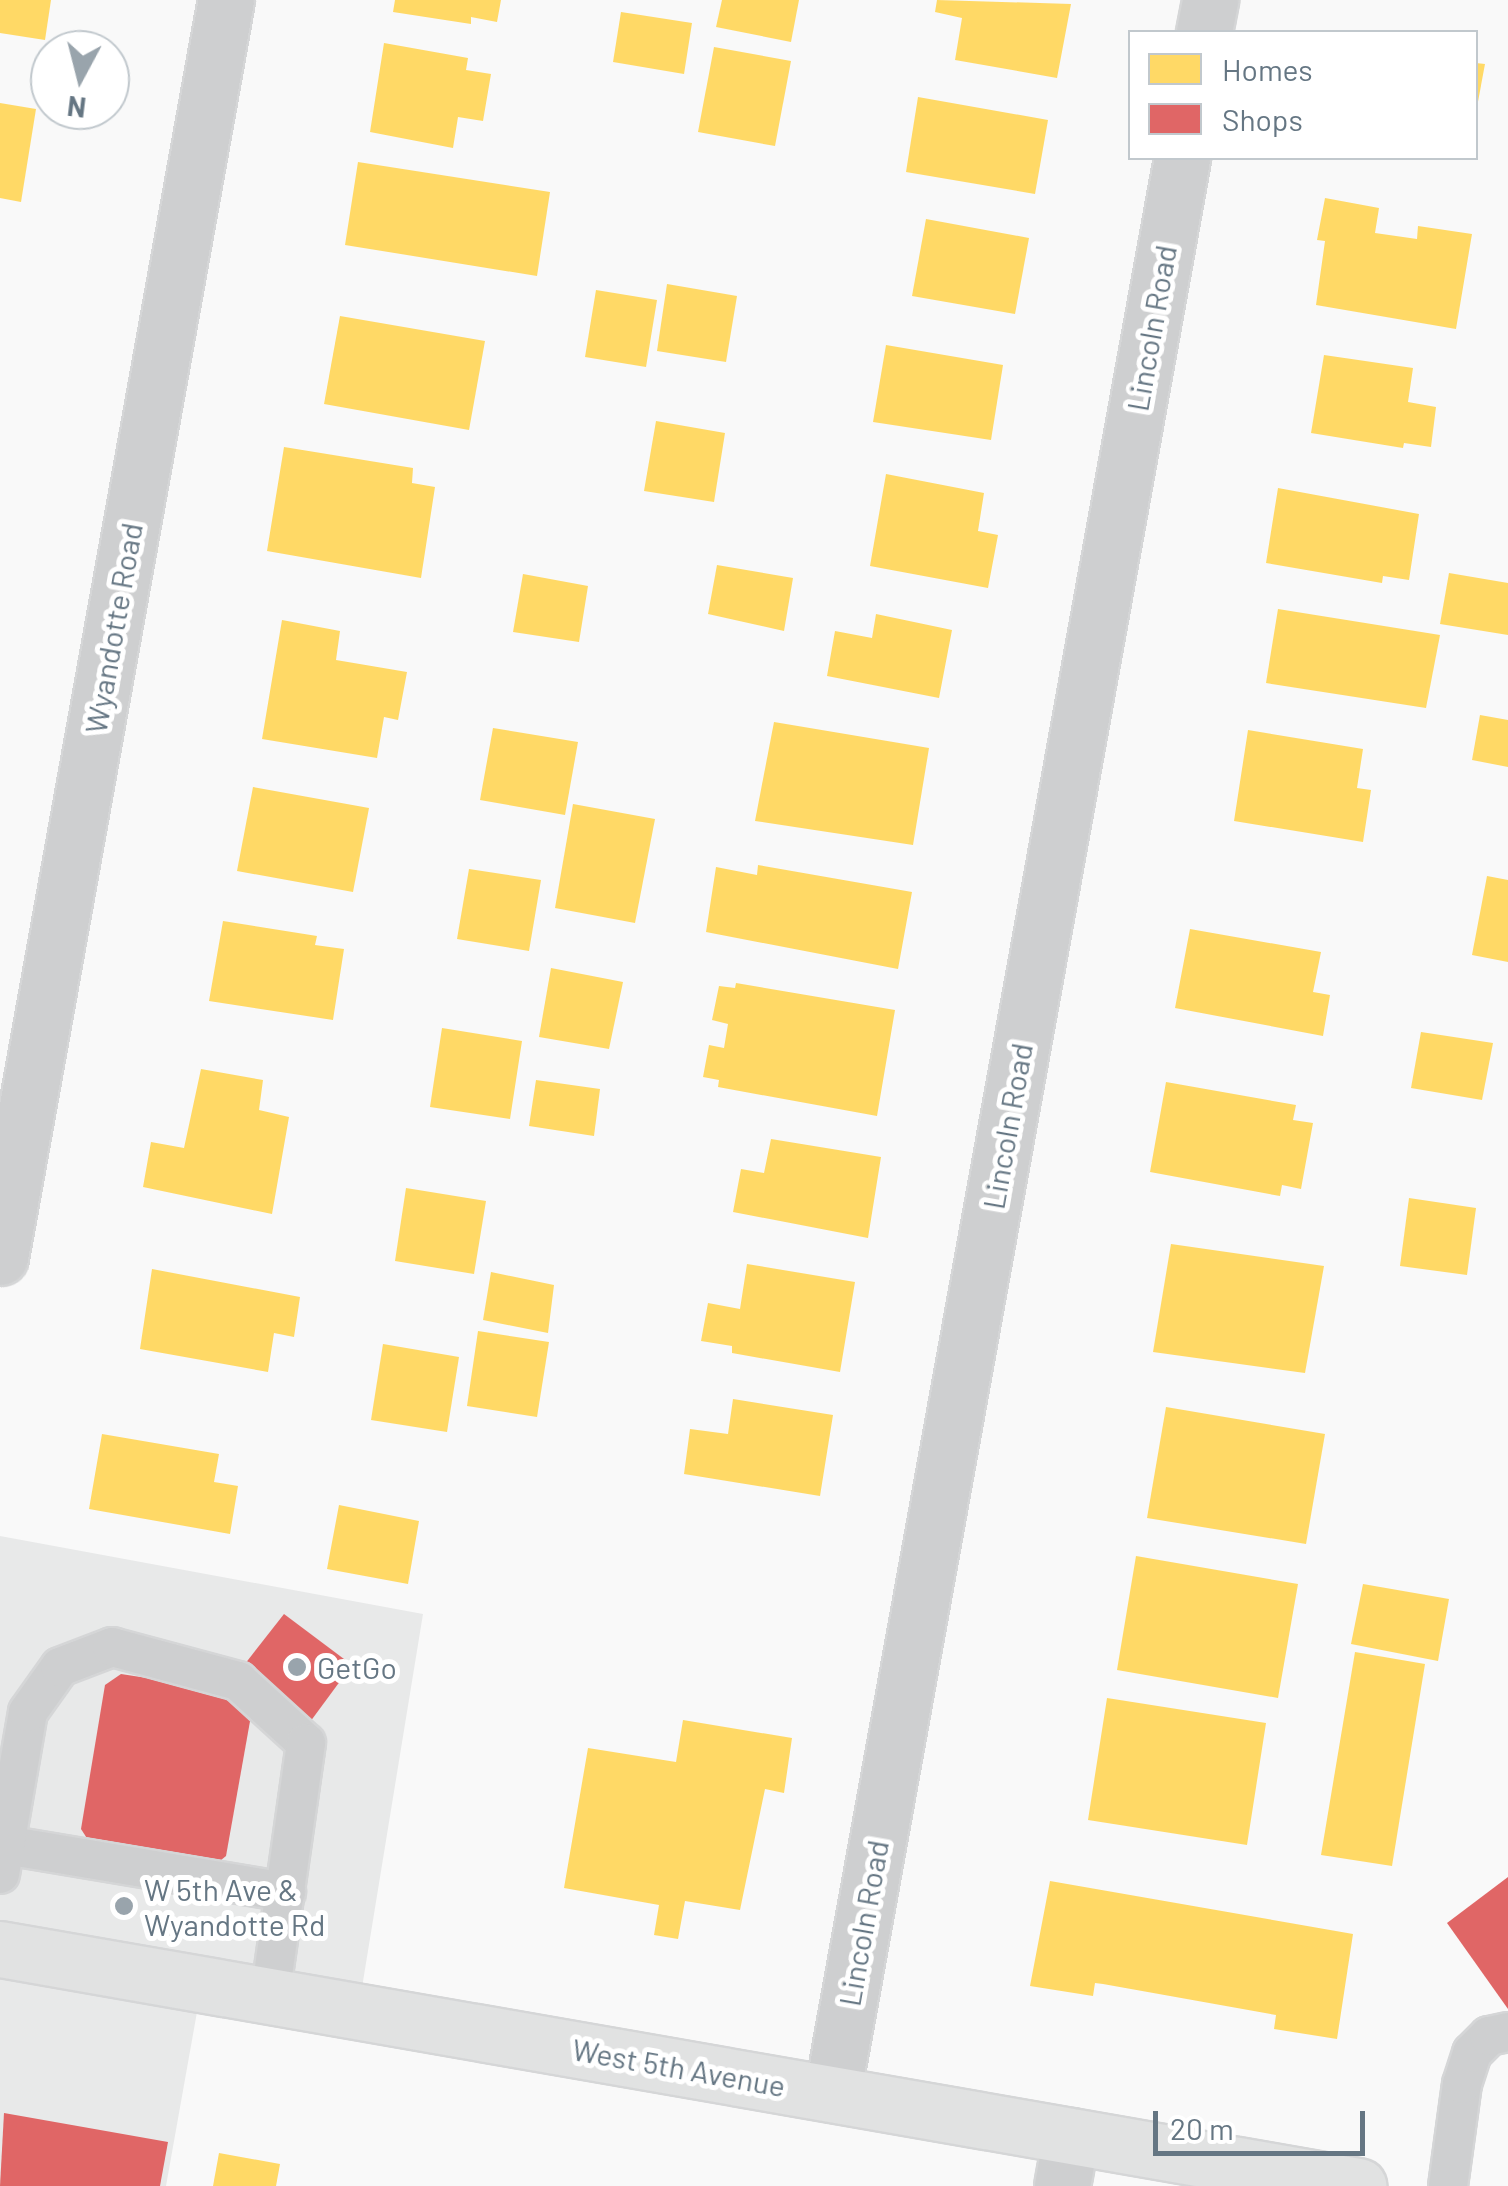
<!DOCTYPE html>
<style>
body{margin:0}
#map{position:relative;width:1508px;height:2186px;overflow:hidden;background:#f9f9f9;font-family:Barlow,sans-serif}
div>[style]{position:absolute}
.built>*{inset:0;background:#e8e9e9}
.homes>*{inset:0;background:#ffd966}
.shops>*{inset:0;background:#e06666}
.roads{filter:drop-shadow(2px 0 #d5d6d7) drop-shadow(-2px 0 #d5d6d7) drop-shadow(0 2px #d5d6d7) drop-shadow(0 -2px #d5d6d7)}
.service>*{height:38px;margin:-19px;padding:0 19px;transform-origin:19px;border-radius:19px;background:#cecfd0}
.minor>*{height:55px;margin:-27.5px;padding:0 27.5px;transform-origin:27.5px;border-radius:27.5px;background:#cecfd0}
.secondary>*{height:55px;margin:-27.5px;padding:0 27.5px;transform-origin:27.5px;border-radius:27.5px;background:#e1e2e2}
.dots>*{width:28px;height:28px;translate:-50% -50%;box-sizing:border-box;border:5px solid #fff;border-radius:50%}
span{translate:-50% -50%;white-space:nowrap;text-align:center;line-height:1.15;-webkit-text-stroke:10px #fff;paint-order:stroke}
.street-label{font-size:30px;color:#657683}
.poi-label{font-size:30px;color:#657683}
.left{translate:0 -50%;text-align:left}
.legend{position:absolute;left:1128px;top:30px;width:350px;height:130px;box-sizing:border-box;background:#fff;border:2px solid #c1c8cd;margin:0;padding:12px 18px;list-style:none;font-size:30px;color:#657683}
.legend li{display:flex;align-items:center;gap:20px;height:50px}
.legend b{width:50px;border:2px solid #c1c8cd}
.north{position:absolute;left:30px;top:30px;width:100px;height:100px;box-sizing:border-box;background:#fff;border:2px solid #c1c8cd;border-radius:50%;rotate:187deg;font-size:28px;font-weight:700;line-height:40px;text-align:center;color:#657683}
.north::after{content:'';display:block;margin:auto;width:35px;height:45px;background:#99a4ac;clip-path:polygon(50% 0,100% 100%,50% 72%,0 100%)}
.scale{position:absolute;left:1153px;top:2111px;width:212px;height:45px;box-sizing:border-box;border:5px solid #657683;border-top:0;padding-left:12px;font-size:30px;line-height:35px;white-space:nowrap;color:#657683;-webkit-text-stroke:8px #fff;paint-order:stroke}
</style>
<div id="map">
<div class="built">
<div style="clip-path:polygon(0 1536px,423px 1614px,358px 2012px,202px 1984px,166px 2186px,0 2186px)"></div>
</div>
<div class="homes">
<div style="clip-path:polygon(0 0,51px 0,45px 40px,0 33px)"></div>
<div style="clip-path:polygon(395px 0,501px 0,497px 22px,471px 17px,471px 24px,393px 12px)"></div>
<div style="clip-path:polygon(722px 0,799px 0,791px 42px,716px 27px)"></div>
<div style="clip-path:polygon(937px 0,1071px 4px,1057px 78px,955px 60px,962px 18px,935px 12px)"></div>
<div style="clip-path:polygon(621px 12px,692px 23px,684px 74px,613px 62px)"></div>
<div style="clip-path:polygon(384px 43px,468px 58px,466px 70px,491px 74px,483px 121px,458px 117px,453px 148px,370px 132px)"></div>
<div style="clip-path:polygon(714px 47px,791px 61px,775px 146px,698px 132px)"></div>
<div style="clip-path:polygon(1476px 63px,1485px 64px,1477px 107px,1476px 107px)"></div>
<div style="clip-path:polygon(918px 97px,1048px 120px,1035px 194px,906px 172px)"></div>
<div style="clip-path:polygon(0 103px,36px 109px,21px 202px,0 198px)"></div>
<div style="clip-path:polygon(358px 162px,550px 192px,537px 276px,345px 245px)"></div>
<div style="clip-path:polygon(1325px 198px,1379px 208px,1375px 233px,1417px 239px,1418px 226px,1472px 234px,1456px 329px,1316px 305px,1325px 241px,1317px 240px)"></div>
<div style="clip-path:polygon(926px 219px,1029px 238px,1015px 314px,912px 296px)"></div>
<div style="clip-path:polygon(667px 284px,737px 296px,726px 362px,657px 351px)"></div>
<div style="clip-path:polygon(596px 290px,657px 300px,646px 367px,585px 357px)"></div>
<div style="clip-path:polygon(340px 316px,485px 341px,469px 430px,324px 404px)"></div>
<div style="clip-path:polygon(886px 345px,1003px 365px,991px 440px,873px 422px)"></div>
<div style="clip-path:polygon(1324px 355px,1413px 368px,1408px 402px,1436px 407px,1431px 447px,1404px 443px,1403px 448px,1311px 433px)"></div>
<div style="clip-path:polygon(656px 421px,725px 433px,714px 502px,644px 491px)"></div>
<div style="clip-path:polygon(284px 447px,413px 468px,412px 483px,435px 487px,421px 578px,267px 551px)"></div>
<div style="clip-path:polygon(886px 474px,984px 493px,978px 531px,998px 535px,988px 588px,870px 566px)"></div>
<div style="clip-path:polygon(1278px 488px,1419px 514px,1409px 580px,1383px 576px,1382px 583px,1266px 563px)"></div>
<div style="clip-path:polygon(717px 565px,793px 578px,784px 631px,708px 614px)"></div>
<div style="clip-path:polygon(1449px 573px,1508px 583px,1508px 635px,1440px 624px)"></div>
<div style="clip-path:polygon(523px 574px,588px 586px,579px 642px,513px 632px)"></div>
<div style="clip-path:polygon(1278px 609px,1440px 635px,1426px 708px,1266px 683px)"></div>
<div style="clip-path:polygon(876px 614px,952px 630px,939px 698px,827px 676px,835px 631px,872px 638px)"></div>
<div style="clip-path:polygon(282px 620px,340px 631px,336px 660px,407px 672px,398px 720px,384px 717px,377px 758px,262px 739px)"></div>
<div style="clip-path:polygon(1480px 715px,1508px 720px,1508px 767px,1472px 760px)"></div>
<div style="clip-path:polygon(774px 722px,929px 748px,913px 845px,755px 821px)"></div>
<div style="clip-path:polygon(493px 728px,578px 742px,565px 815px,480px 800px)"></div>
<div style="clip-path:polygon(1248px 730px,1363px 749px,1357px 788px,1371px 790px,1363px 842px,1234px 821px)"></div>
<div style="clip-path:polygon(253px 787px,369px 808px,353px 892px,237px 871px)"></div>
<div style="clip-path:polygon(573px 804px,655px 819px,635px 923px,555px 908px)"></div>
<div style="clip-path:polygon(758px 865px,912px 892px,898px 969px,706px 932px,716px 867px,757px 875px)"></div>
<div style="clip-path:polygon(469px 869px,541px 880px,529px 951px,457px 939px)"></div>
<div style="clip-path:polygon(1487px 876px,1508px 880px,1508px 962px,1472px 955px)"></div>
<div style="clip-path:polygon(223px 921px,317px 936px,315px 945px,344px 949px,333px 1020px,209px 1001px)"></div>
<div style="clip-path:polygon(1190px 929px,1321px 952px,1313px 992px,1330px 995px,1323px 1036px,1175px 1008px)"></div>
<div style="clip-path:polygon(551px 968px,623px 982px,609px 1049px,539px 1037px)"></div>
<div style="clip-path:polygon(736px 983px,895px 1010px,877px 1116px,718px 1087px,719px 1080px,703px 1077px,709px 1045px,724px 1048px,728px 1024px,712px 1020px,719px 986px,735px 988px)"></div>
<div style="clip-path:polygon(442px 1028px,522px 1041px,510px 1119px,430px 1107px)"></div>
<div style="clip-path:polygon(1421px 1032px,1493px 1043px,1482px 1100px,1411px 1088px)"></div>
<div style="clip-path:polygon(201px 1069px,263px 1080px,259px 1110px,289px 1117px,272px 1214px,143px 1187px,151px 1142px,184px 1148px)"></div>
<div style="clip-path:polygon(536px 1080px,600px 1089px,594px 1136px,529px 1126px)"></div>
<div style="clip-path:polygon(1166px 1082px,1296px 1105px,1293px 1120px,1313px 1123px,1301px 1189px,1282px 1185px,1280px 1196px,1150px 1172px)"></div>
<div style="clip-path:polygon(771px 1139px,881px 1157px,868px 1238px,733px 1212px,741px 1169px,764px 1173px)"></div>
<div style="clip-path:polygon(406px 1188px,486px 1201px,474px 1274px,395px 1261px)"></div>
<div style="clip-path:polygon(1409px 1198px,1476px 1208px,1467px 1275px,1400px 1266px)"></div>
<div style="clip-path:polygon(1171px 1244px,1324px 1266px,1305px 1373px,1153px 1352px)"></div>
<div style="clip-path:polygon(747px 1264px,855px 1282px,840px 1372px,732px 1353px,732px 1346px,701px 1341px,708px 1303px,740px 1309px)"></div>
<div style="clip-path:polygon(152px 1269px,300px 1297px,294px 1337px,274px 1333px,268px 1372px,140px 1349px)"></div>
<div style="clip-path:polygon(491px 1272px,554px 1285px,548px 1333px,483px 1320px)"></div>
<div style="clip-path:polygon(478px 1331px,549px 1342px,537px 1417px,467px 1406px)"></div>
<div style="clip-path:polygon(383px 1344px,459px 1357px,447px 1432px,371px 1420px)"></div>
<div style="clip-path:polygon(733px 1399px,833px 1415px,820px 1496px,684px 1474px,690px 1429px,728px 1434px)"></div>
<div style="clip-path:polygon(1166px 1407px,1325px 1434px,1306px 1544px,1147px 1518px)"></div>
<div style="clip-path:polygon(102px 1434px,219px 1454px,214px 1482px,238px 1486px,230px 1534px,89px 1509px)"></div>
<div style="clip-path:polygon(339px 1505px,419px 1521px,408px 1584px,327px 1569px)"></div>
<div style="clip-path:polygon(1136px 1556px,1298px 1584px,1278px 1698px,1117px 1670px)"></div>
<div style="clip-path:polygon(1363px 1584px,1449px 1599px,1438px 1661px,1351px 1644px)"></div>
<div style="clip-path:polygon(1355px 1652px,1425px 1664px,1392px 1866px,1321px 1855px)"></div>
<div style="clip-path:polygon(1107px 1698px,1266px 1723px,1247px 1845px,1088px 1820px)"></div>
<div style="clip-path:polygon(683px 1720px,792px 1738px,784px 1793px,765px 1789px,740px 1910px,685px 1901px,678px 1939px,654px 1935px,659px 1905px,564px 1888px,588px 1748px,676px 1762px)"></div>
<div style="clip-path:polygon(1050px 1881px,1353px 1934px,1337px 2039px,1274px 2029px,1276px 2015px,1103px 1984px,1095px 1983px,1093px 1996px,1030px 1986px)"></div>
<div style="clip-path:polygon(219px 2153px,280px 2164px,276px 2186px,213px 2186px)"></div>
</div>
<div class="shops">
<div style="clip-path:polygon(284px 1614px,352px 1665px,310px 1722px,241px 1669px)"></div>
<div style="clip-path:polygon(121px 1674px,244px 1693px,252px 1710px,226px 1856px,215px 1865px,92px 1846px,81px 1829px,105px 1685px)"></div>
<div style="clip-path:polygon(1508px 1877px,1508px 2009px,1447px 1923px)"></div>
<div style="clip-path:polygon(4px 2113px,168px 2142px,160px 2186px,0 2186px)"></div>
</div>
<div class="roads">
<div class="service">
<div style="left:5px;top:1845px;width:285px;rotate:9.5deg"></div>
<div style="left:0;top:1874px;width:164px;rotate:-80.2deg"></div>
<div style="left:28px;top:1712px;width:55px;rotate:-54.6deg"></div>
<div style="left:60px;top:1667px;width:56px;rotate:-21deg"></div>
<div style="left:112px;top:1647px;width:131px;rotate:15.1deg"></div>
<div style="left:238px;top:1681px;width:92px;rotate:42.4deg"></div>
<div style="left:306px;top:1743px;width:256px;rotate:98.1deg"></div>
<div style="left:1448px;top:2186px;width:103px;rotate:-82.2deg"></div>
<div style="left:1462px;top:2084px;width:33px;rotate:-72deg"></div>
<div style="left:1472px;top:2053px;width:24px;rotate:-45deg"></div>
<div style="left:1489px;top:2036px;width:19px;rotate:-12deg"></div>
</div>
<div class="minor">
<div style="left:1204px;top:32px;width:33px;rotate:-79deg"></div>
<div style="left:0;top:1257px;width:1277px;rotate:-79.81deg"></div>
<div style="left:832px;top:2094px;width:1967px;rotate:-79.75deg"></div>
<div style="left:1062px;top:2186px;width:51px;rotate:-79.8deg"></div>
</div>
<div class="secondary">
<div style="left:0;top:1949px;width:1379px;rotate:9.9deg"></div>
</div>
</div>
<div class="dots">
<div style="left:297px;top:1667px;background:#99a4ac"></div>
<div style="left:124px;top:1906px;background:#99a4ac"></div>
</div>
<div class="street-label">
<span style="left:1151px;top:328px;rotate:-80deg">Lincoln Road</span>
<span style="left:113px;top:628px;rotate:-80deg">Wyandotte Road</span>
<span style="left:1007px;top:1126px;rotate:-80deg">Lincoln Road</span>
<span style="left:863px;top:1923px;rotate:-80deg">Lincoln Road</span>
<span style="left:679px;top:2067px;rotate:10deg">West 5th Avenue</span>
</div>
<div class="poi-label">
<span class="left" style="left:317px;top:1667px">GetGo</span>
<span class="left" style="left:144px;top:1906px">W 5th Ave &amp;<br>Wyandotte Rd</span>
</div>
<ul class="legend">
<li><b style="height:28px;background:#ffd966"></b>Homes</li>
<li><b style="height:28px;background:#e06666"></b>Shops</li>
</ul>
<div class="north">N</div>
<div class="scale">20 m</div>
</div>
